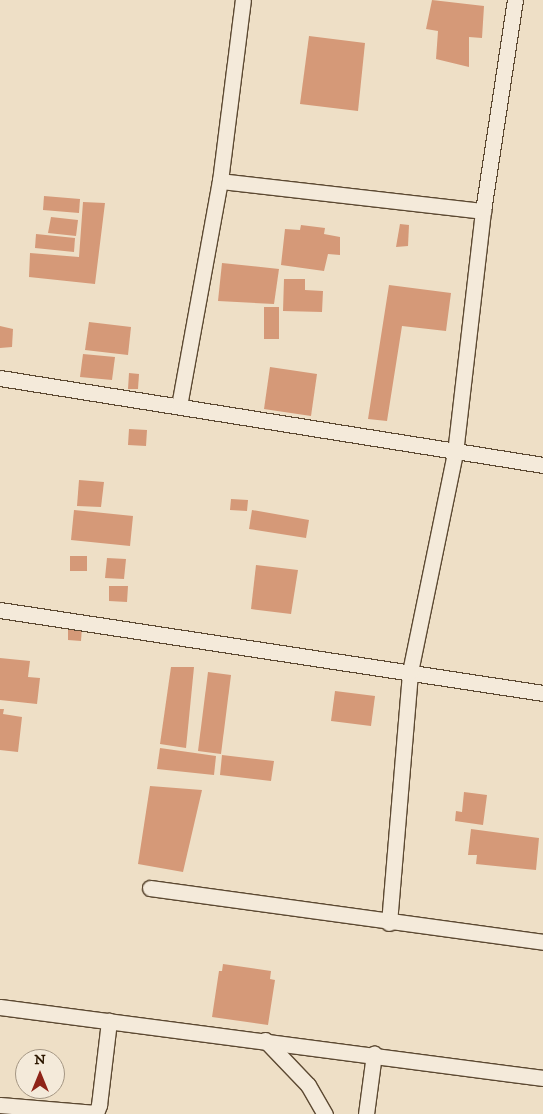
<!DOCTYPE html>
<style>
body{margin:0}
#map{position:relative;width:543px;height:1114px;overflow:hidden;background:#eedfc6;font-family:"IM FELL DW Pica",serif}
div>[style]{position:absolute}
.building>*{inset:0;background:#d59978}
.roads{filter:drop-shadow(1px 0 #5c4932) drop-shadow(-1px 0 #5c4932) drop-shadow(0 1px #5c4932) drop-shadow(0 -1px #5c4932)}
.street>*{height:15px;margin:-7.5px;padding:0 7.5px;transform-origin:7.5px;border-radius:7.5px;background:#f4eada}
span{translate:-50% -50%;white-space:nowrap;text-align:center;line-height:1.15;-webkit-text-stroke:4px #f4eada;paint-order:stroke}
.north{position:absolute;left:15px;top:1049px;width:50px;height:50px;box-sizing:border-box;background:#f4eada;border:1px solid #a49683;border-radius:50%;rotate:0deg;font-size:14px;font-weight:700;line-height:20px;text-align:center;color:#2c1700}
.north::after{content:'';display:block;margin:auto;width:18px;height:22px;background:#8f2418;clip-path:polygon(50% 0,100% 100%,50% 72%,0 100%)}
</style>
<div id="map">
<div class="building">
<div style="clip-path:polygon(432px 0,484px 6px,482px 38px,469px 37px,469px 67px,436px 59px,438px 31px,426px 29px)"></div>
<div style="clip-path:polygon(309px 36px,365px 43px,358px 111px,300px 104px)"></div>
<div style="clip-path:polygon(44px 196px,80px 199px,79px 213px,43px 210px)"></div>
<div style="clip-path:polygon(83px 202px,105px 203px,95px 284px,29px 277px,30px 253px,79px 257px)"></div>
<div style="clip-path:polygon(51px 217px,78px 220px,76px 236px,48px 233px)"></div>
<div style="clip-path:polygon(400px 224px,409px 225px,408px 246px,396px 247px)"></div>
<div style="clip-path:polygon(301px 225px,325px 228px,324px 234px,340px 237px,340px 255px,328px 254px,324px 271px,281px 265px,285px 229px,300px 230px)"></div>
<div style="clip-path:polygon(36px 234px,75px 238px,74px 252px,35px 248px)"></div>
<div style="clip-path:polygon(222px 263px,279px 269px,274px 304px,218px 301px)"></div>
<div style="clip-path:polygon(284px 279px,305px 279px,305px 290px,323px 291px,322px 312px,283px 311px)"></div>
<div style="clip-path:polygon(389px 285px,451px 293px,446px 331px,402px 326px,387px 421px,368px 419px)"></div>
<div style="clip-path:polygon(264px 307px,279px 307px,279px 339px,264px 339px)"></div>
<div style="clip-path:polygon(89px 322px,131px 327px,128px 355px,85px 350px)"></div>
<div style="clip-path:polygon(0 326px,13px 329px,12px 347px,0 348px)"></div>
<div style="clip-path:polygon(83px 354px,115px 357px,112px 380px,80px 377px)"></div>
<div style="clip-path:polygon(270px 367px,317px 374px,311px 416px,264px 409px)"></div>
<div style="clip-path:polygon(129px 373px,139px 374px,138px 389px,128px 389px)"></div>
<div style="clip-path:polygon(129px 429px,147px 430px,146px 446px,128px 445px)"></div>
<div style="clip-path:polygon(79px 480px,104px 482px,101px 507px,77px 506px)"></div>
<div style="clip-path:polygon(231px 499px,248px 500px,247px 511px,230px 510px)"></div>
<div style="clip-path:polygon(74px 510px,133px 516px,130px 546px,71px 540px)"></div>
<div style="clip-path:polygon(252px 510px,309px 520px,306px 538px,249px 529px)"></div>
<div style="clip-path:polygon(70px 556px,87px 556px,87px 571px,70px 571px)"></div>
<div style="clip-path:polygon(107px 558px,126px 559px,124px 579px,105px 578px)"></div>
<div style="clip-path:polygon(256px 565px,298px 570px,291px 614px,251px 609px)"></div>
<div style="clip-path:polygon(109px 586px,128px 586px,127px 602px,109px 601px)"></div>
<div style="clip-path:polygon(68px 626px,82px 627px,81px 641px,68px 640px)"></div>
<div style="clip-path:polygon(0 658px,30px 661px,28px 677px,40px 678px,37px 704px,0 700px)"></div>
<div style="clip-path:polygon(171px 667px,194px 667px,186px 748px,160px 744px)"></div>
<div style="clip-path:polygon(208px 672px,231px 675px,221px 754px,198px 751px)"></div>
<div style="clip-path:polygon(335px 691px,375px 696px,371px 726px,331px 721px)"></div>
<div style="clip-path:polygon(0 709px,4px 709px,3px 714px,22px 717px,18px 752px,0 750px)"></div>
<div style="clip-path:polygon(160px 748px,216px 756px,214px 775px,157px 769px)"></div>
<div style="clip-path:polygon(222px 755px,274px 761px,271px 781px,220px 775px)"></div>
<div style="clip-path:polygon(150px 786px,202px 790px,183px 872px,138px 864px)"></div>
<div style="clip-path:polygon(464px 792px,487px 795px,483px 825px,455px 821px,456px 811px,462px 812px)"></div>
<div style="clip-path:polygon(471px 829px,539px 838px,536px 870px,476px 864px,477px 855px,468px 855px)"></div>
<div style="clip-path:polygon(223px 964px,271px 971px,270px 979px,275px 980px,268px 1025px,212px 1017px,219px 971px,222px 971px)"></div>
</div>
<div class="roads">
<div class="street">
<div style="left:220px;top:181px;width:265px;rotate:6.5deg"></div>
<div style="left:0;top:378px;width:550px;rotate:9.1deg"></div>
<div style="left:179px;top:406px;width:229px;rotate:-79.7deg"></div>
<div style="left:220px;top:181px;width:182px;rotate:-82.8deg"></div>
<div style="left:0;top:610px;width:549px;rotate:8.69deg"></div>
<div style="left:150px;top:888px;width:397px;rotate:7.8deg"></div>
<div style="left:389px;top:923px;width:252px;rotate:-85.2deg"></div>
<div style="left:410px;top:672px;width:224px;rotate:-78.4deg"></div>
<div style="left:455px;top:453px;width:244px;rotate:-83.4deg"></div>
<div style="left:483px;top:211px;width:213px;rotate:-81.4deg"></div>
<div style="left:0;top:1007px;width:548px;rotate:7.45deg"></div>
<div style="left:265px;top:1040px;width:62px;rotate:46.3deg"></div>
<div style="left:308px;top:1085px;width:34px;rotate:60deg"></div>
<div style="left:0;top:1105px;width:96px;rotate:4.8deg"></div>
<div style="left:96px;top:1113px;width:9px;rotate:-69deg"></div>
<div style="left:99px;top:1105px;width:85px;rotate:-83.2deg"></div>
<div style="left:366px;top:1114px;width:61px;rotate:-82.4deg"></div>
</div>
</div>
<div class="north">N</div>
</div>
